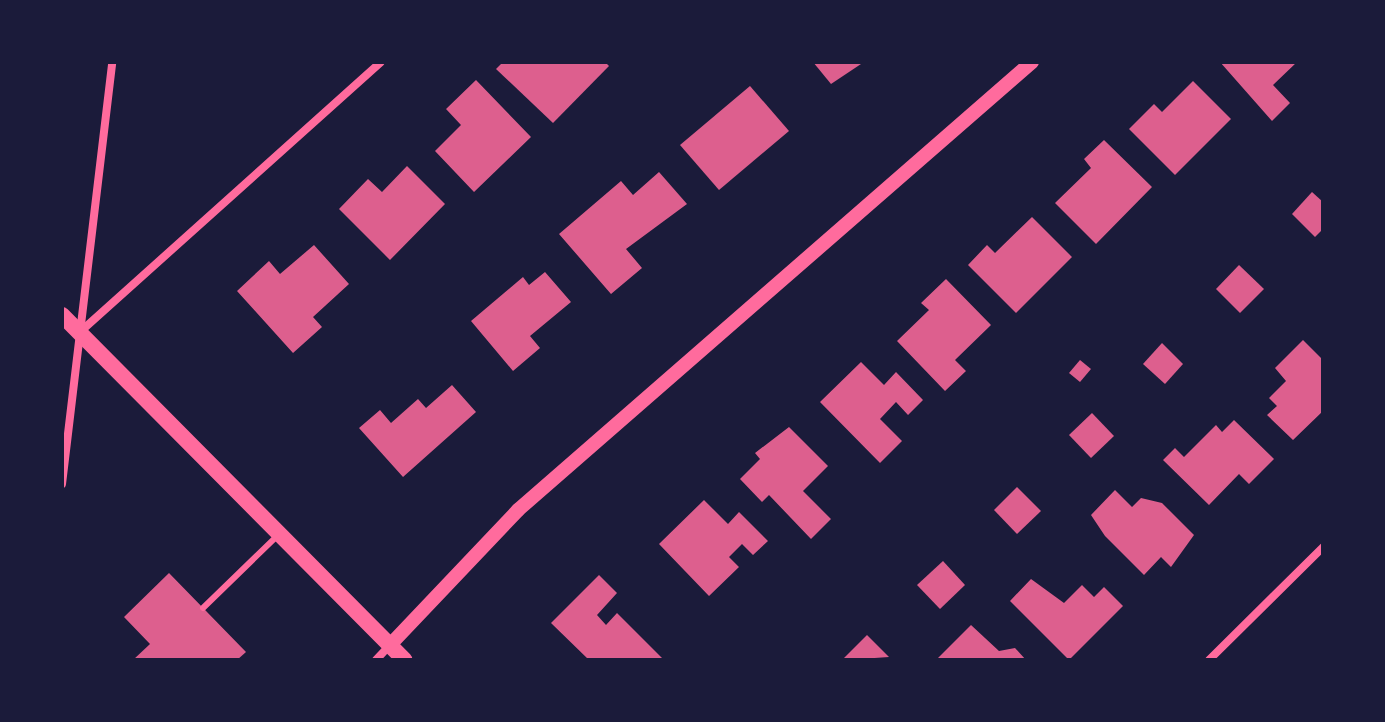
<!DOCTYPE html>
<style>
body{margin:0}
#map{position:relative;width:1385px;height:722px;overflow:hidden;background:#1b1b3a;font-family:Georgia,serif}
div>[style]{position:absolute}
.building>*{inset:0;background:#dd5f8e}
.service>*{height:6px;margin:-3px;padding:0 3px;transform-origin:3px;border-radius:3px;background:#ff6b9d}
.minor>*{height:8px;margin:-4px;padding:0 4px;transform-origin:4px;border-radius:4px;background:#ff6b9d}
.tertiary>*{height:14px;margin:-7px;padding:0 7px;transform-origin:7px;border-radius:7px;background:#ff6b9d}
.secondary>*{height:16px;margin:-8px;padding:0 8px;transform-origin:8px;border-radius:8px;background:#ff6b9d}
span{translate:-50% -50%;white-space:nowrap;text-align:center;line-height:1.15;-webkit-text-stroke:8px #1b1b3a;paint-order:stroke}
.frame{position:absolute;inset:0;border:64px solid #1b1b3a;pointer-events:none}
</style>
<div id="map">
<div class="building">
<div style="clip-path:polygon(503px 62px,605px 62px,609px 66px,553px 123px,496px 69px)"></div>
<div style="clip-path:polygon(813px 62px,864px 62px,831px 84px)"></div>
<div style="clip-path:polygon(1220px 62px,1297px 62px,1273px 85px,1290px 103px,1272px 121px)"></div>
<div style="clip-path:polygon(476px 80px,531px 137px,474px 192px,435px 151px,461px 125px,446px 109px)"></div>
<div style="clip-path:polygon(1193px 81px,1231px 119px,1175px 175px,1129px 129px,1154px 104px,1162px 112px)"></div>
<div style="clip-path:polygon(750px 86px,789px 131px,719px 190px,680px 145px)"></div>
<div style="clip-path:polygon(1104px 140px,1152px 187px,1096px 244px,1055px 203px,1091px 168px,1084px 159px)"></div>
<div style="clip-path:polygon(407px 166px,445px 204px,390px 260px,339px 209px,368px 179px,382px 192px)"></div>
<div style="clip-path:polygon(659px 172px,687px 204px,626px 249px,642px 268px,611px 294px,559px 234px,621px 181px,633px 195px)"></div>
<div style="clip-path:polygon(1312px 192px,1323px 202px,1323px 229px,1315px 237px,1292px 214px)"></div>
<div style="clip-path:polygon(1032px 217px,1072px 257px,1016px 313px,968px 265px,987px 245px,995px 253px)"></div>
<div style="clip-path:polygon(314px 245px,349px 284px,313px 317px,322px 327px,293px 353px,237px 291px,269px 261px,280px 274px)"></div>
<div style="clip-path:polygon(1239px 265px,1264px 289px,1240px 313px,1216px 289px)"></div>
<div style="clip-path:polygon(545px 272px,571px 302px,530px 336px,540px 348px,513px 371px,471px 321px,523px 277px,529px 285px)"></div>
<div style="clip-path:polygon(946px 279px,991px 325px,955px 360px,966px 371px,945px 391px,897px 341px,929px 310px,921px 303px)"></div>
<div style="clip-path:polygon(1303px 340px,1323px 360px,1323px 411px,1293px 440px,1267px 415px,1277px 406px,1269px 398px,1286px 381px,1275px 368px)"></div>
<div style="clip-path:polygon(1162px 343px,1183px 364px,1165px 384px,1143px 364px)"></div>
<div style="clip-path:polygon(1080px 360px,1091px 369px,1080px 382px,1069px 373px)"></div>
<div style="clip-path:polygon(861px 362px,884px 385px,896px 372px,923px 400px,908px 415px,896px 402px,880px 419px,902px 441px,880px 463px,820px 402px)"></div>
<div style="clip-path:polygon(452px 385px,476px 412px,403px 477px,359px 428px,380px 410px,391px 423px,418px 399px,426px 408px)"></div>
<div style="clip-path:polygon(1092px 413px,1114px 436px,1091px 458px,1069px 435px)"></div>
<div style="clip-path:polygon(1234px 420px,1274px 459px,1249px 484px,1239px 474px,1209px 505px,1163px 460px,1175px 448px,1184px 457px,1216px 425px,1222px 432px)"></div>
<div style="clip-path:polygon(789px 427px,828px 466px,803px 491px,831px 519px,811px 539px,769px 495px,762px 502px,740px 479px,760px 459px,755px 453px)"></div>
<div style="clip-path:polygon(1017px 487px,1041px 511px,1017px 534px,994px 510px)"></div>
<div style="clip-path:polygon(1115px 490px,1132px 507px,1141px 498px,1162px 503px,1194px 535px,1171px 567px,1161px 557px,1144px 575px,1105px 536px,1091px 515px)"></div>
<div style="clip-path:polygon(704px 500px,728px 524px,739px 512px,768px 541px,753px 555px,742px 544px,729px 557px,739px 567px,709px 596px,659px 544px)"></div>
<div style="clip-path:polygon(943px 561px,965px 585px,940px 609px,917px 585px)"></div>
<div style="clip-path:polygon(169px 573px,246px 652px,237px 660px,133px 660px,150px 644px,124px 617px)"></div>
<div style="clip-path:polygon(599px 575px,617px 593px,597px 615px,606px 625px,617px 613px,664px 660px,589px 660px,551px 623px)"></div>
<div style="clip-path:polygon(1031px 579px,1064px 603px,1082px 585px,1094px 597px,1104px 587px,1123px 606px,1069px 660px,1010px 601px)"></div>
<div style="clip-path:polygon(971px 625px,999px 651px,1015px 648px,1026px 660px,936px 660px)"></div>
<div style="clip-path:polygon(867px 635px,889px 657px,846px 660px,844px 658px)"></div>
</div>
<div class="service">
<div style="left:203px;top:608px;width:105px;rotate:-44.2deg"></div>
</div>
<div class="minor">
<div style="left:80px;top:332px;width:404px;rotate:-41.9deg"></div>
<div style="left:62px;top:484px;width:425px;rotate:-83.2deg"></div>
<div style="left:376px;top:660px;width:21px;rotate:-47deg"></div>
<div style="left:1209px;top:660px;width:161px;rotate:-44.7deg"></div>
</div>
<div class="tertiary">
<div style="left:390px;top:645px;width:186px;rotate:-46.5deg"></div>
<div style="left:518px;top:510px;width:682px;rotate:-41.08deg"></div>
</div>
<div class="secondary">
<div style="left:62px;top:315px;width:486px;rotate:45.2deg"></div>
</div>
<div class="frame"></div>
</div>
